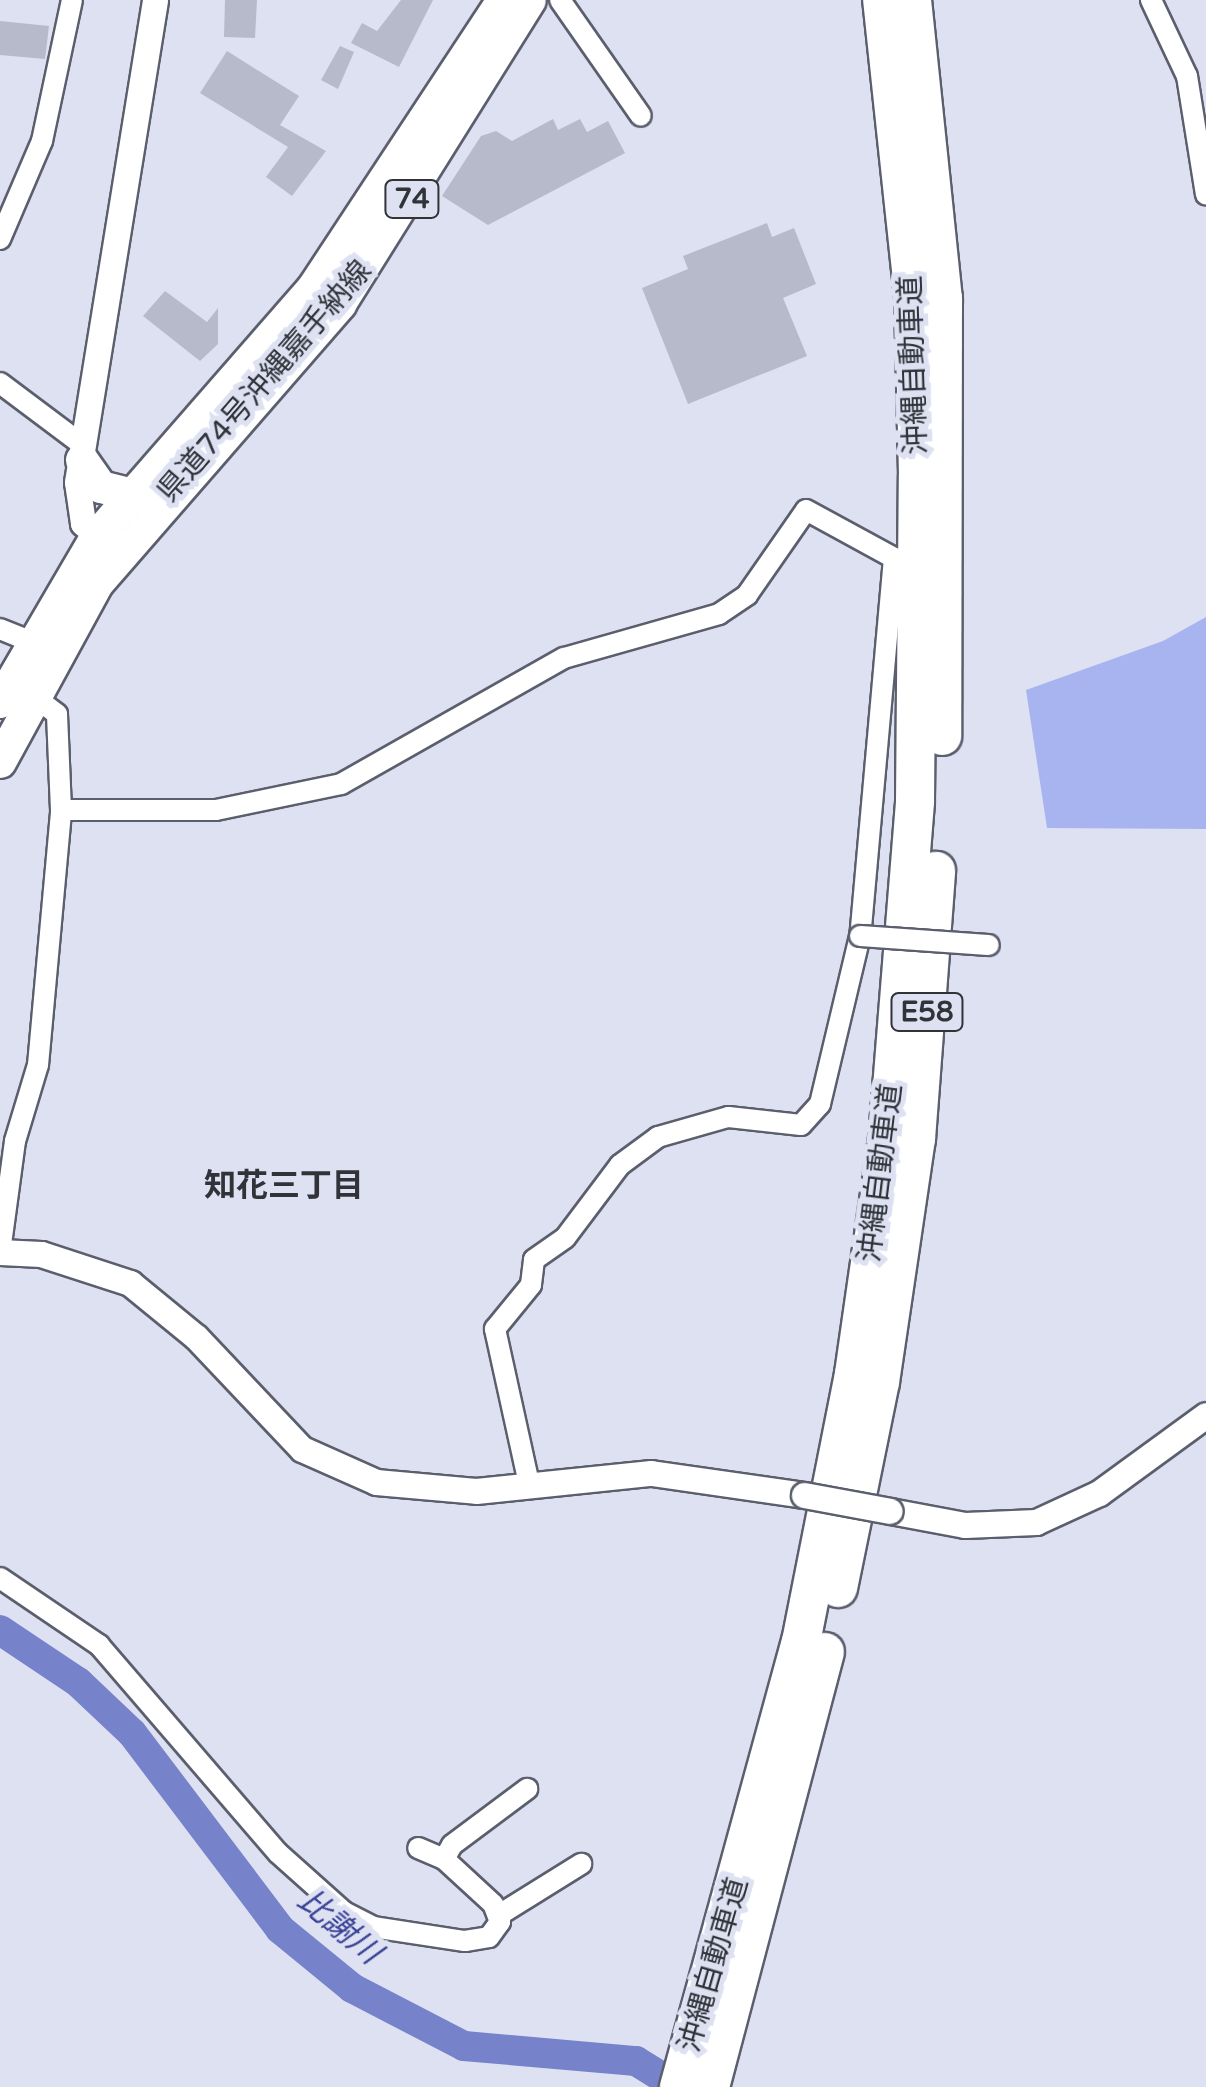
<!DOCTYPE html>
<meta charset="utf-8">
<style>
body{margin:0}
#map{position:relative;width:1206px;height:2087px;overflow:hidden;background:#dde1f2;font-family:"Varela Round","Noto Sans JP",sans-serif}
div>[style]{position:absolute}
.green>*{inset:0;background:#a8b4ef}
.river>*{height:30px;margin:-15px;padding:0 15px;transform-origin:15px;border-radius:15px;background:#7682c9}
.building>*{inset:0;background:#b6bacb}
.roads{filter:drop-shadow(2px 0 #5b5f6d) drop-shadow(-2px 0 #5b5f6d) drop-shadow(0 2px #5b5f6d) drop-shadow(0 -2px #5b5f6d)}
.minor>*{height:20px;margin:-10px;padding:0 10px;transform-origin:10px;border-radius:10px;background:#fff}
.tertiary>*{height:25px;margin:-12.5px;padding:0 12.5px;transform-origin:12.5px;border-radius:12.5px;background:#fff}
.primary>*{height:32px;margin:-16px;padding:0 16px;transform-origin:16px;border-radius:16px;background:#fff}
.motorway>*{height:38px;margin:-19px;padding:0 19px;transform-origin:19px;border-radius:19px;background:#fff}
.bridges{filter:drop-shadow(2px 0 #5b5f6d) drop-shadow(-2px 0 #5b5f6d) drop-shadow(0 2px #5b5f6d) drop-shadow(0 -2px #5b5f6d)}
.minor-bridge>*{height:20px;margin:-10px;padding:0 10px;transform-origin:10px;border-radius:10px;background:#fff}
.tertiary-bridge>*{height:25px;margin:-12.5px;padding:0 12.5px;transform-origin:12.5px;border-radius:12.5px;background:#fff}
span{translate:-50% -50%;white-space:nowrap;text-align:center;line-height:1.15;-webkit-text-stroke:10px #dde1f2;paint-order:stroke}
.shield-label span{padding:2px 8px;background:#dde1f2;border:2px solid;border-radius:8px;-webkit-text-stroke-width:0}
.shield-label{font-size:28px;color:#313339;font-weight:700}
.street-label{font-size:30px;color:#313339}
.neighbourhood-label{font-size:32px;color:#313339;font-weight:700}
.water-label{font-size:32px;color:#3a4296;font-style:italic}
</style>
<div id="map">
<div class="green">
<div style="clip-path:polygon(1206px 617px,1206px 829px,1047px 828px,1026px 690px,1163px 641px)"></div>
</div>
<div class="river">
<div style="left:0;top:1630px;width:94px;rotate:33.7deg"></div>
<div style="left:78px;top:1682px;width:74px;rotate:43.4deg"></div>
<div style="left:132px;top:1733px;width:246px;rotate:52.9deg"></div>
<div style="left:280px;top:1929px;width:93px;rotate:39.3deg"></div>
<div style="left:352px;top:1988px;width:126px;rotate:27.4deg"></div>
<div style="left:464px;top:2046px;width:173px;rotate:5deg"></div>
<div style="left:636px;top:2061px;width:49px;rotate:31.8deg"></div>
</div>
<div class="building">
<div style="clip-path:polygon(225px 0,257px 0,255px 38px,224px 37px)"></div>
<div style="clip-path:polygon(401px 0,433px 0,399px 67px,351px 43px,362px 23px,377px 31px)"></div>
<div style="clip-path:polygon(0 21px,49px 26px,45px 59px,0 55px)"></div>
<div style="clip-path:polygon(340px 46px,354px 52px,338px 89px,321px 80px)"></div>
<div style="clip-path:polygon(227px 51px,299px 96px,280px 125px,326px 151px,292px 196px,266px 177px,288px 147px,200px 93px)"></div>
<div style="clip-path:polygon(553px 119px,558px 130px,580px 119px,587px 132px,608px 121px,625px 153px,488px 225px,442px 196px,481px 136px,496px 131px,512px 141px)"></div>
<div style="clip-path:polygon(767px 223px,772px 237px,794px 228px,816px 284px,783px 298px,807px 356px,688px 404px,642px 288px,688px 269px,683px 256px)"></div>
<div style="clip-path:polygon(165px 291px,207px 322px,218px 308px,218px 344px,200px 361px,143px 316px)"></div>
</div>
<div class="roads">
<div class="minor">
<div style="left:560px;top:0;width:141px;rotate:55.1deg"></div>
<div style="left:1151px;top:0;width:84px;rotate:64.7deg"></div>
<div style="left:1187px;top:76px;width:120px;rotate:80.9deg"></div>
<div style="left:0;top:239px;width:107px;rotate:-66.8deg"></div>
<div style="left:42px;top:141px;width:144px;rotate:-78deg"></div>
<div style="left:0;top:383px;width:105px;rotate:36.9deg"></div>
<div style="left:0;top:629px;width:35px;rotate:22deg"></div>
<div style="left:61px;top:810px;width:155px"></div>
<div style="left:216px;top:810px;width:128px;rotate:-11.7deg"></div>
<div style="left:341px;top:784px;width:256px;rotate:-29.5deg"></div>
<div style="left:564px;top:658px;width:161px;rotate:-15.8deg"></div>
<div style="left:719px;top:614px;width:34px;rotate:-34deg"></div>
<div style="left:747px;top:595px;width:103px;rotate:-55.2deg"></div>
<div style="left:806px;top:510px;width:100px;rotate:28.6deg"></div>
<div style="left:894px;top:558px;width:380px;rotate:95.1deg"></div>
<div style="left:860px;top:936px;width:173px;rotate:103.4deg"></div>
<div style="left:820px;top:1104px;width:28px;rotate:132deg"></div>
<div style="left:801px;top:1125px;width:73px;rotate:-173.7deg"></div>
<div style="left:728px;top:1117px;width:73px;rotate:164.1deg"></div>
<div style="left:658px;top:1137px;width:47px;rotate:143.6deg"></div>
<div style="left:620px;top:1165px;width:91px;rotate:127deg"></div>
<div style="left:565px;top:1238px;width:38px;rotate:145deg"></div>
<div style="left:534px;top:1260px;width:25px;rotate:97deg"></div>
<div style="left:531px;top:1285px;width:57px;rotate:129.3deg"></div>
<div style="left:495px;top:1329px;width:159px;rotate:77.6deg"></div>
<div style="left:0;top:1252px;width:112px;rotate:-82.3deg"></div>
<div style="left:15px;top:1141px;width:79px;rotate:-73.2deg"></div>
<div style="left:38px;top:1065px;width:256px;rotate:-84.8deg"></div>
<div style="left:61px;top:810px;width:96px;rotate:-92.4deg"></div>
<div style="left:57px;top:714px;width:31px;rotate:-143deg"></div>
<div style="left:0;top:1578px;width:120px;rotate:34.1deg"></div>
<div style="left:99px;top:1645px;width:274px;rotate:49.3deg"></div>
<div style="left:278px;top:1853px;width:89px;rotate:41.8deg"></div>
<div style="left:344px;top:1912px;width:33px;rotate:27deg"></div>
<div style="left:373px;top:1927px;width:93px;rotate:8.7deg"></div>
<div style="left:465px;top:1941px;width:24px;rotate:-9deg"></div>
<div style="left:489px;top:1937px;width:19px;rotate:-54deg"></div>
<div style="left:500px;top:1922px;width:19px;rotate:-111deg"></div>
<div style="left:493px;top:1904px;width:67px;rotate:-137.4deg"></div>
<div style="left:444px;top:1859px;width:28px;rotate:-157deg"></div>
<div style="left:444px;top:1859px;width:16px;rotate:-60deg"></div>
<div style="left:452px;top:1845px;width:94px;rotate:-36.7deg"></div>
<div style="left:499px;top:1915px;width:97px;rotate:-31.9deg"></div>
</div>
<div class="tertiary">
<div style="left:109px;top:545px;width:34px;rotate:-140deg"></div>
<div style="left:83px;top:523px;width:41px;rotate:-98.3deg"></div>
<div style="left:77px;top:482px;width:488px;rotate:-80.8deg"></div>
<div style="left:0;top:1252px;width:41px;rotate:2.8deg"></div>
<div style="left:41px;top:1254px;width:94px;rotate:18deg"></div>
<div style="left:130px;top:1283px;width:85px;rotate:39.3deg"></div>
<div style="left:196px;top:1337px;width:154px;rotate:46.6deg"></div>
<div style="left:302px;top:1449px;width:81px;rotate:24deg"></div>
<div style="left:376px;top:1482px;width:100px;rotate:5.1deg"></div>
<div style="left:476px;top:1491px;width:176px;rotate:-5.9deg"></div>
<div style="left:651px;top:1473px;width:155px;rotate:8.2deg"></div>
<div style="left:890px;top:1511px;width:76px;rotate:10.6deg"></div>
<div style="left:965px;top:1525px;width:71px;rotate:-2.4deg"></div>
<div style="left:1036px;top:1522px;width:69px;rotate:-24.7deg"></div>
<div style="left:1099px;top:1493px;width:132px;rotate:-36.1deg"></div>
</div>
<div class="primary">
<div style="left:82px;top:460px;width:33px;rotate:55deg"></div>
<div style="left:101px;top:487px;width:30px;rotate:14deg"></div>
<div style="left:0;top:702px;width:192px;rotate:-59.7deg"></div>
<div style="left:97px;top:536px;width:330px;rotate:-48.9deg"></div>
<div style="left:314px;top:287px;width:344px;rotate:-56.6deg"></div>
<div style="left:0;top:762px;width:203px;rotate:-61.4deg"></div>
<div style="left:97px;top:584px;width:371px;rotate:-49deg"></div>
<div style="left:340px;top:304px;width:358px;rotate:-58deg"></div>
</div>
<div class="motorway">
<div style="left:912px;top:0;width:300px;rotate:84.1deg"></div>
<div style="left:943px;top:298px;width:438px;rotate:90.1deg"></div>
<div style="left:838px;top:1588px;width:210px;rotate:-78.5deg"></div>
<div style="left:880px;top:1382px;width:246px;rotate:-81.6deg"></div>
<div style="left:916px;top:1139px;width:269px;rotate:-85.7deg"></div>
<div style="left:679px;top:2087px;width:461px;rotate:-74.7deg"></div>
<div style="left:801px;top:1642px;width:273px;rotate:-78.8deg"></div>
<div style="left:854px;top:1374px;width:238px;rotate:-81.8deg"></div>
<div style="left:888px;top:1138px;width:338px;rotate:-85.4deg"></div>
<div style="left:915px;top:801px;width:326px;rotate:-89.5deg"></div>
<div style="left:918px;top:475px;width:177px;rotate:-91.3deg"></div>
<div style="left:914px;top:298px;width:300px;rotate:-96.1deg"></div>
<div style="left:710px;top:2087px;width:450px;rotate:-75.2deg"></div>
</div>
</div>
<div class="bridges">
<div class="minor-bridge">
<div style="left:860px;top:936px;width:129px;rotate:4deg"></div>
</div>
<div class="tertiary-bridge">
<div style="left:804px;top:1495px;width:87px;rotate:10.5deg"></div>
</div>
</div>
<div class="shield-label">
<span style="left:412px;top:199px">74</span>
<span style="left:927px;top:1012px">E58</span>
</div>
<div class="street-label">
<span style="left:914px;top:365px;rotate:-92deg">沖縄自動車道</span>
<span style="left:265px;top:382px;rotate:-49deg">県道74号沖縄嘉手納線</span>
<span style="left:881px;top:1173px;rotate:-83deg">沖縄自動車道</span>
<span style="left:714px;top:1965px;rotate:-74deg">沖縄自動車道</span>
</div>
<div class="neighbourhood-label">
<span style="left:284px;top:1186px">知花三丁目</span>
</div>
<div class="water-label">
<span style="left:339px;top:1927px;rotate:40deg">比謝川</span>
</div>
</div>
